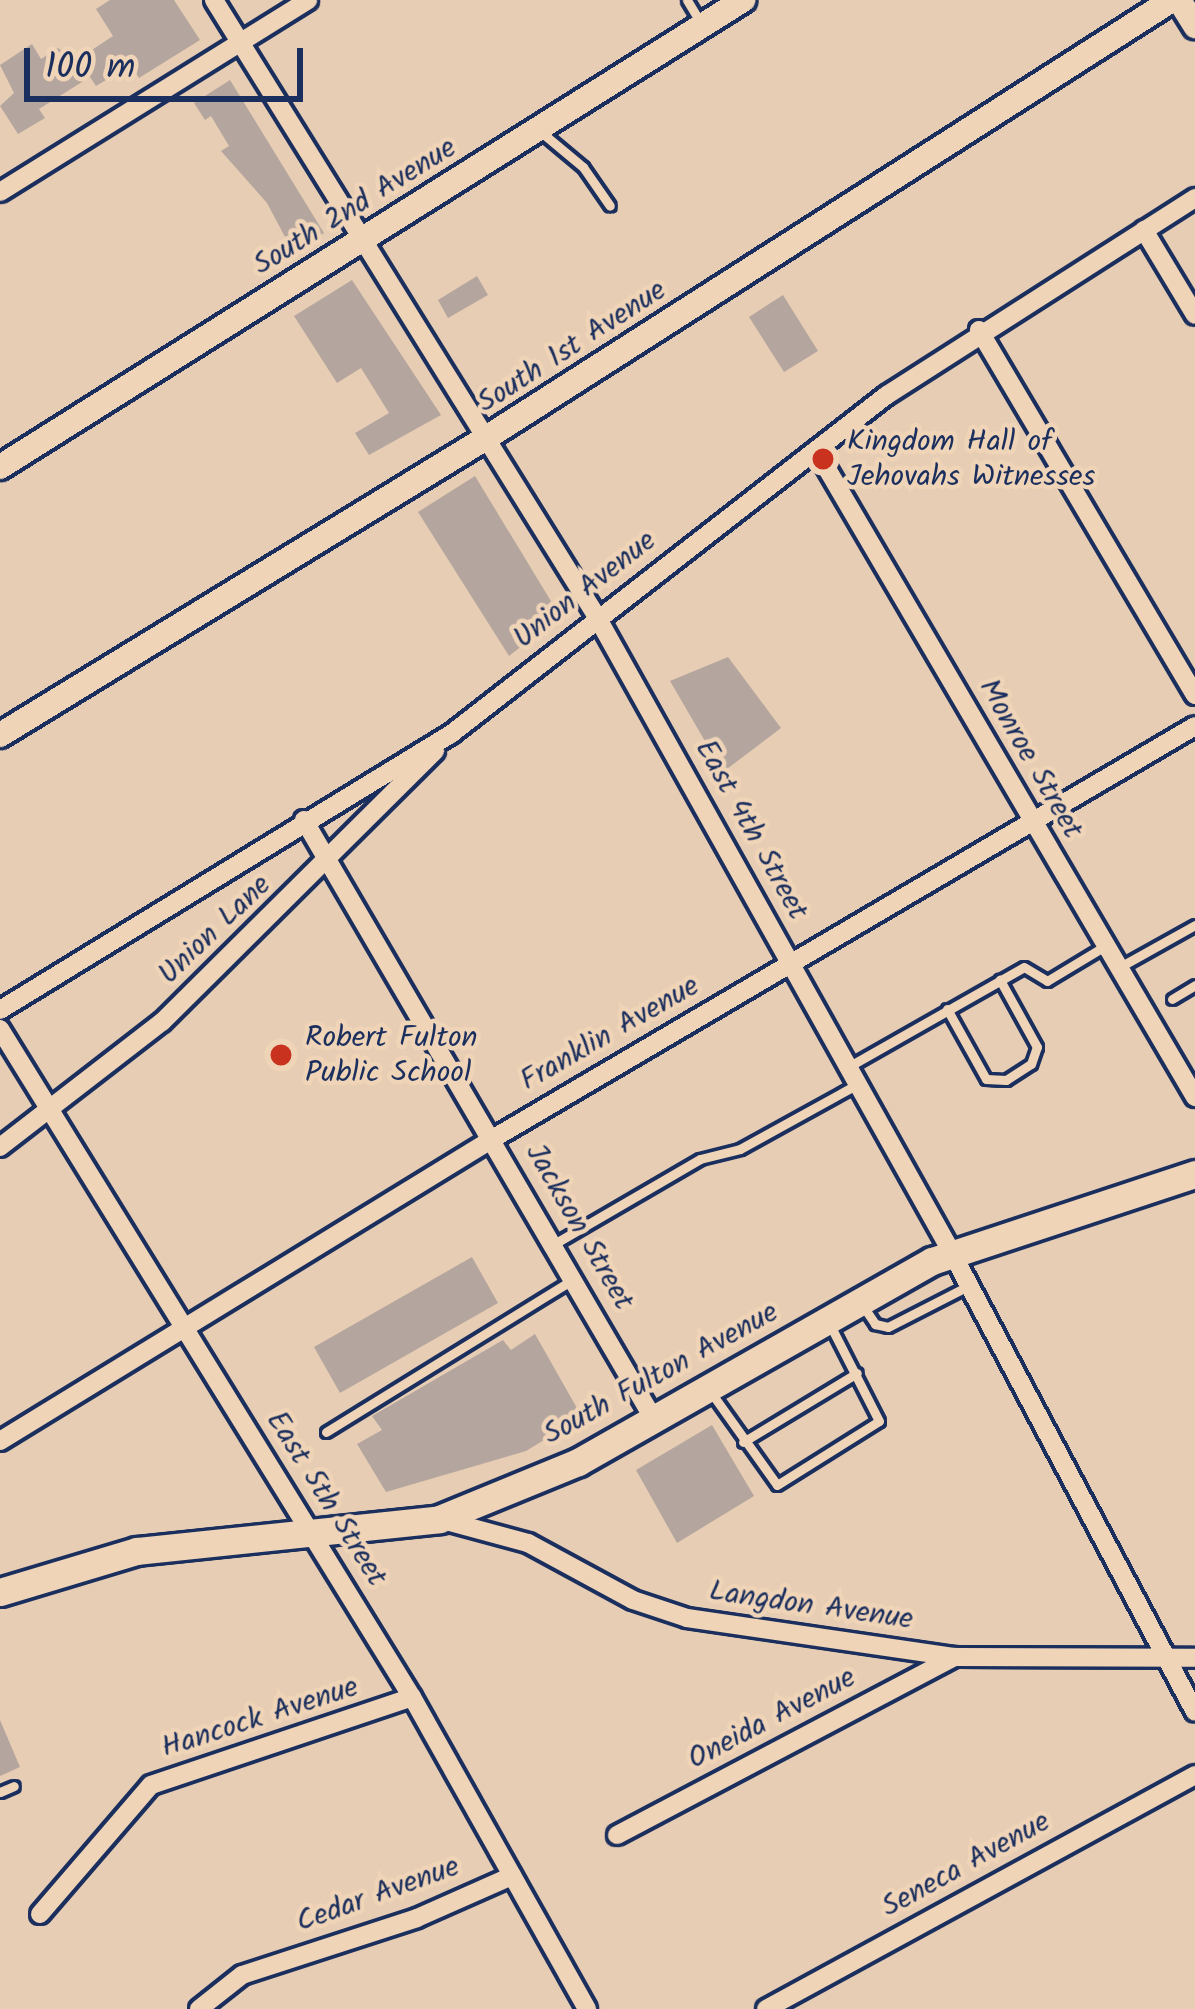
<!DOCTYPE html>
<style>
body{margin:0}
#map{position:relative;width:1195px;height:2009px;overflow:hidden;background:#e7cdb3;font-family:Kalam,sans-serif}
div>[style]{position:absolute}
.building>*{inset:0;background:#b4a69e}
.roads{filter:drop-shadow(3px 0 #1b2f5e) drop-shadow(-3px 0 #1b2f5e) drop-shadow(0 3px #1b2f5e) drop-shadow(0 -3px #1b2f5e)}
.service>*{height:9px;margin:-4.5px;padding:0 4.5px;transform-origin:4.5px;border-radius:4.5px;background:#f0d4b7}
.minor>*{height:18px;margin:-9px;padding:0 9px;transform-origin:9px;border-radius:9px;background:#f0d4b7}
.tertiary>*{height:24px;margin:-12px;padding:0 12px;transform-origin:12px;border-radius:12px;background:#f0d4b7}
.secondary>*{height:27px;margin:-13.5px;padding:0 13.5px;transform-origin:13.5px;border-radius:13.5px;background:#f0d4b7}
.dots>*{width:33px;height:33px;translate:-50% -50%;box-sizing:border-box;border:6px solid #f0d4b7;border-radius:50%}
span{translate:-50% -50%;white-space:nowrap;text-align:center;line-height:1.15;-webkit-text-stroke:9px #f0d4b7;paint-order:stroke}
.street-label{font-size:30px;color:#1b2f5e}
.poi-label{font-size:30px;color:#1b2f5e}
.left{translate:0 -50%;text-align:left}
.scale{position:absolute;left:24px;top:48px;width:279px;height:54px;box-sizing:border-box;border:6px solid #1b2f5e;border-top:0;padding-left:15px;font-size:36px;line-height:42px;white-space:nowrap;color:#1b2f5e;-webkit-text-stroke:9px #f0d4b7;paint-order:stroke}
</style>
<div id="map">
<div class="building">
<div style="clip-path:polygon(110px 0,174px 0,200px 40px,139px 78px,131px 65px,96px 86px,90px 77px,39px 109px,45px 118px,18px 134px,0 106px,14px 93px,0 65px,32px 44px,41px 59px,58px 48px,75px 61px,113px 36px,96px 9px)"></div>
<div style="clip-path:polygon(230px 80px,324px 233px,293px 252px,267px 203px,221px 151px,229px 146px,211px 116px,205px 120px,194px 103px)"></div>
<div style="clip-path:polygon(477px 276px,488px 295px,448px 318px,438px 300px)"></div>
<div style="clip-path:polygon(352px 280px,441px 415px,369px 455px,355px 433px,389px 413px,361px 368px,337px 383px,294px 316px)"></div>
<div style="clip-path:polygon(783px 295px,818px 351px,784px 372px,749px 317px)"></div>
<div style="clip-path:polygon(475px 476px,560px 616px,509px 656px,418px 512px)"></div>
<div style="clip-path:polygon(728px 657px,781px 728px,723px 772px,670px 681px)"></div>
<div style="clip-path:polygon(472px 1257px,498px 1303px,340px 1393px,314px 1347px)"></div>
<div style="clip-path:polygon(535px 1334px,582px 1417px,526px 1451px,386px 1492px,357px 1444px,382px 1430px,372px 1416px,503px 1340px,511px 1350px)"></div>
<div style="clip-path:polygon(712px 1425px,754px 1496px,677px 1543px,636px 1470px)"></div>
<div style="clip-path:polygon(0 1720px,20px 1767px,0 1776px)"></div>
</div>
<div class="roads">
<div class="service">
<div style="left:687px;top:0;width:29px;rotate:59deg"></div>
<div style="left:541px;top:132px;width:55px;rotate:39.8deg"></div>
<div style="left:583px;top:167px;width:47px;rotate:55.3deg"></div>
<div style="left:1118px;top:968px;width:88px;rotate:-29.2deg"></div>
<div style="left:1172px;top:999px;width:27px;rotate:-31deg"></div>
<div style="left:947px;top:1009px;width:80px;rotate:60.9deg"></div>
<div style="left:986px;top:1079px;width:20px;rotate:3deg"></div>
<div style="left:1006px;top:1080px;width:30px;rotate:-33deg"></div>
<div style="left:1031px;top:1064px;width:18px;rotate:-71deg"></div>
<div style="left:1037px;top:1047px;width:77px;rotate:-118.9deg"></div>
<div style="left:848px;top:1067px;width:202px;rotate:-29.6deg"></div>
<div style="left:1024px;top:967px;width:27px;rotate:31deg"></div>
<div style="left:1047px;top:981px;width:68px;rotate:-31.1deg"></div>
<div style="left:554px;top:1244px;width:169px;rotate:-30.2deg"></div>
<div style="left:700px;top:1159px;width:41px;rotate:-14deg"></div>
<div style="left:740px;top:1149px;width:132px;rotate:-28.9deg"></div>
<div style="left:863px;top:1306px;width:22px;rotate:56deg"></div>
<div style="left:875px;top:1324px;width:13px;rotate:13deg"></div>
<div style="left:888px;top:1327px;width:90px;rotate:-27.1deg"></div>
<div style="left:710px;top:1391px;width:115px;rotate:54.5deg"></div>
<div style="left:777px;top:1485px;width:120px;rotate:-32.1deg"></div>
<div style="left:879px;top:1421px;width:108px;rotate:-117deg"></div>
<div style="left:326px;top:1432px;width:291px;rotate:-31.7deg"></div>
<div style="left:743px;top:1442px;width:133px;rotate:-31.2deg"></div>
<div style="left:0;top:1792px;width:15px;rotate:-23deg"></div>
</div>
<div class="minor">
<div style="left:214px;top:0;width:726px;rotate:58.17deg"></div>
<div style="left:597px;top:617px;width:728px;rotate:60.83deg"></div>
<div style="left:952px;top:1253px;width:519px;rotate:62.1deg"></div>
<div style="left:0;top:192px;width:363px;rotate:-31.9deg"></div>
<div style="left:1144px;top:230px;width:99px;rotate:59deg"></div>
<div style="left:979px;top:330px;width:424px;rotate:59.4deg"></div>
<div style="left:816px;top:450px;width:750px;rotate:59.64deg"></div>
<div style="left:304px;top:820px;width:692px;rotate:59.73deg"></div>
<div style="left:0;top:1010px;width:529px;rotate:-31.47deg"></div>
<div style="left:451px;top:734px;width:552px;rotate:-37.87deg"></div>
<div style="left:887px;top:395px;width:366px;rotate:-32.6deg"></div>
<div style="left:0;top:1029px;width:785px;rotate:58.34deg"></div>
<div style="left:412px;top:1697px;width:358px;rotate:60.7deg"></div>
<div style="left:0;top:1147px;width:205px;rotate:-37.7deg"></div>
<div style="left:162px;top:1022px;width:385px;rotate:-44.8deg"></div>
<div style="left:0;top:1441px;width:580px;rotate:-31.52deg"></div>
<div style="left:494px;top:1138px;width:813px;rotate:-30.44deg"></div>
<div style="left:439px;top:1519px;width:92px;rotate:15.1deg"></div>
<div style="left:528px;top:1543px;width:119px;rotate:28.5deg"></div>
<div style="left:633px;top:1600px;width:57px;rotate:18.4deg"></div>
<div style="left:687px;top:1618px;width:271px;rotate:8.3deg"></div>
<div style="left:955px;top:1657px;width:240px;rotate:0.2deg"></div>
<div style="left:617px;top:1835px;width:382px;rotate:-27.8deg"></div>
<div style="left:40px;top:1914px;width:170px;rotate:-49.3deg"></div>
<div style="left:151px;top:1785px;width:275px;rotate:-18.6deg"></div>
<div style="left:199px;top:2009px;width:55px;rotate:-38.3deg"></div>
<div style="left:242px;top:1975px;width:184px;rotate:-18deg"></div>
<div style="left:417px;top:1918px;width:104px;rotate:-23.9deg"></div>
<div style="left:766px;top:2009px;width:489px;rotate:-28.6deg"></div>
</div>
<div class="tertiary">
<div style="left:1179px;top:0;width:31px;rotate:58deg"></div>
<div style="left:0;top:467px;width:878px;rotate:-32.15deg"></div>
<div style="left:0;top:735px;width:570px;rotate:-31.43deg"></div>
<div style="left:486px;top:438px;width:814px;rotate:-32.56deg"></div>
</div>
<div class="secondary">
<div style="left:0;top:1592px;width:143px;rotate:-16.7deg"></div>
<div style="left:137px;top:1551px;width:304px;rotate:-6deg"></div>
<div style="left:439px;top:1519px;width:150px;rotate:-22.3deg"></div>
<div style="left:578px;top:1462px;width:407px;rotate:-29.6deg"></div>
<div style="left:932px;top:1261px;width:277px;rotate:-18.3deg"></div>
</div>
</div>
<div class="dots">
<div style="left:823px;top:459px;background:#c8321e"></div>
<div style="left:281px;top:1055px;background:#c8321e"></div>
</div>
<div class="street-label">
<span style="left:355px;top:207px;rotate:-32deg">South 2nd Avenue</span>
<span style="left:572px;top:347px;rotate:-33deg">South 1st Avenue</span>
<span style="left:585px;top:590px;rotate:-38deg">Union Avenue</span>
<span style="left:1030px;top:759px;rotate:60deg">Monroe Street</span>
<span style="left:751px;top:830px;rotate:61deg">East 4th Street</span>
<span style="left:215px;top:930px;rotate:-44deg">Union Lane</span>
<span style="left:610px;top:1034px;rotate:-30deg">Franklin Avenue</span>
<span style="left:579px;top:1227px;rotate:60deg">Jackson Street</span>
<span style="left:661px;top:1374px;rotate:-29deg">South Fulton Avenue</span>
<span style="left:326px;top:1499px;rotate:58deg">East 5th Street</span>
<span style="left:811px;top:1606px;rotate:8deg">Langdon Avenue</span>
<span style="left:260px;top:1718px;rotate:-18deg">Hancock Avenue</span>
<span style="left:772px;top:1719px;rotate:-28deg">Oneida Avenue</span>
<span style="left:966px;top:1865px;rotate:-29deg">Seneca Avenue</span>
<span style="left:378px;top:1895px;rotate:-20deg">Cedar Avenue</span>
</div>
<div class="poi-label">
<span class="left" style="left:847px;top:459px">Kingdom Hall of<br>Jehovahs Witnesses</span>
<span class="left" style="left:305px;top:1055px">Robert Fulton<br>Public School</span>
</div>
<div class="scale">100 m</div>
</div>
